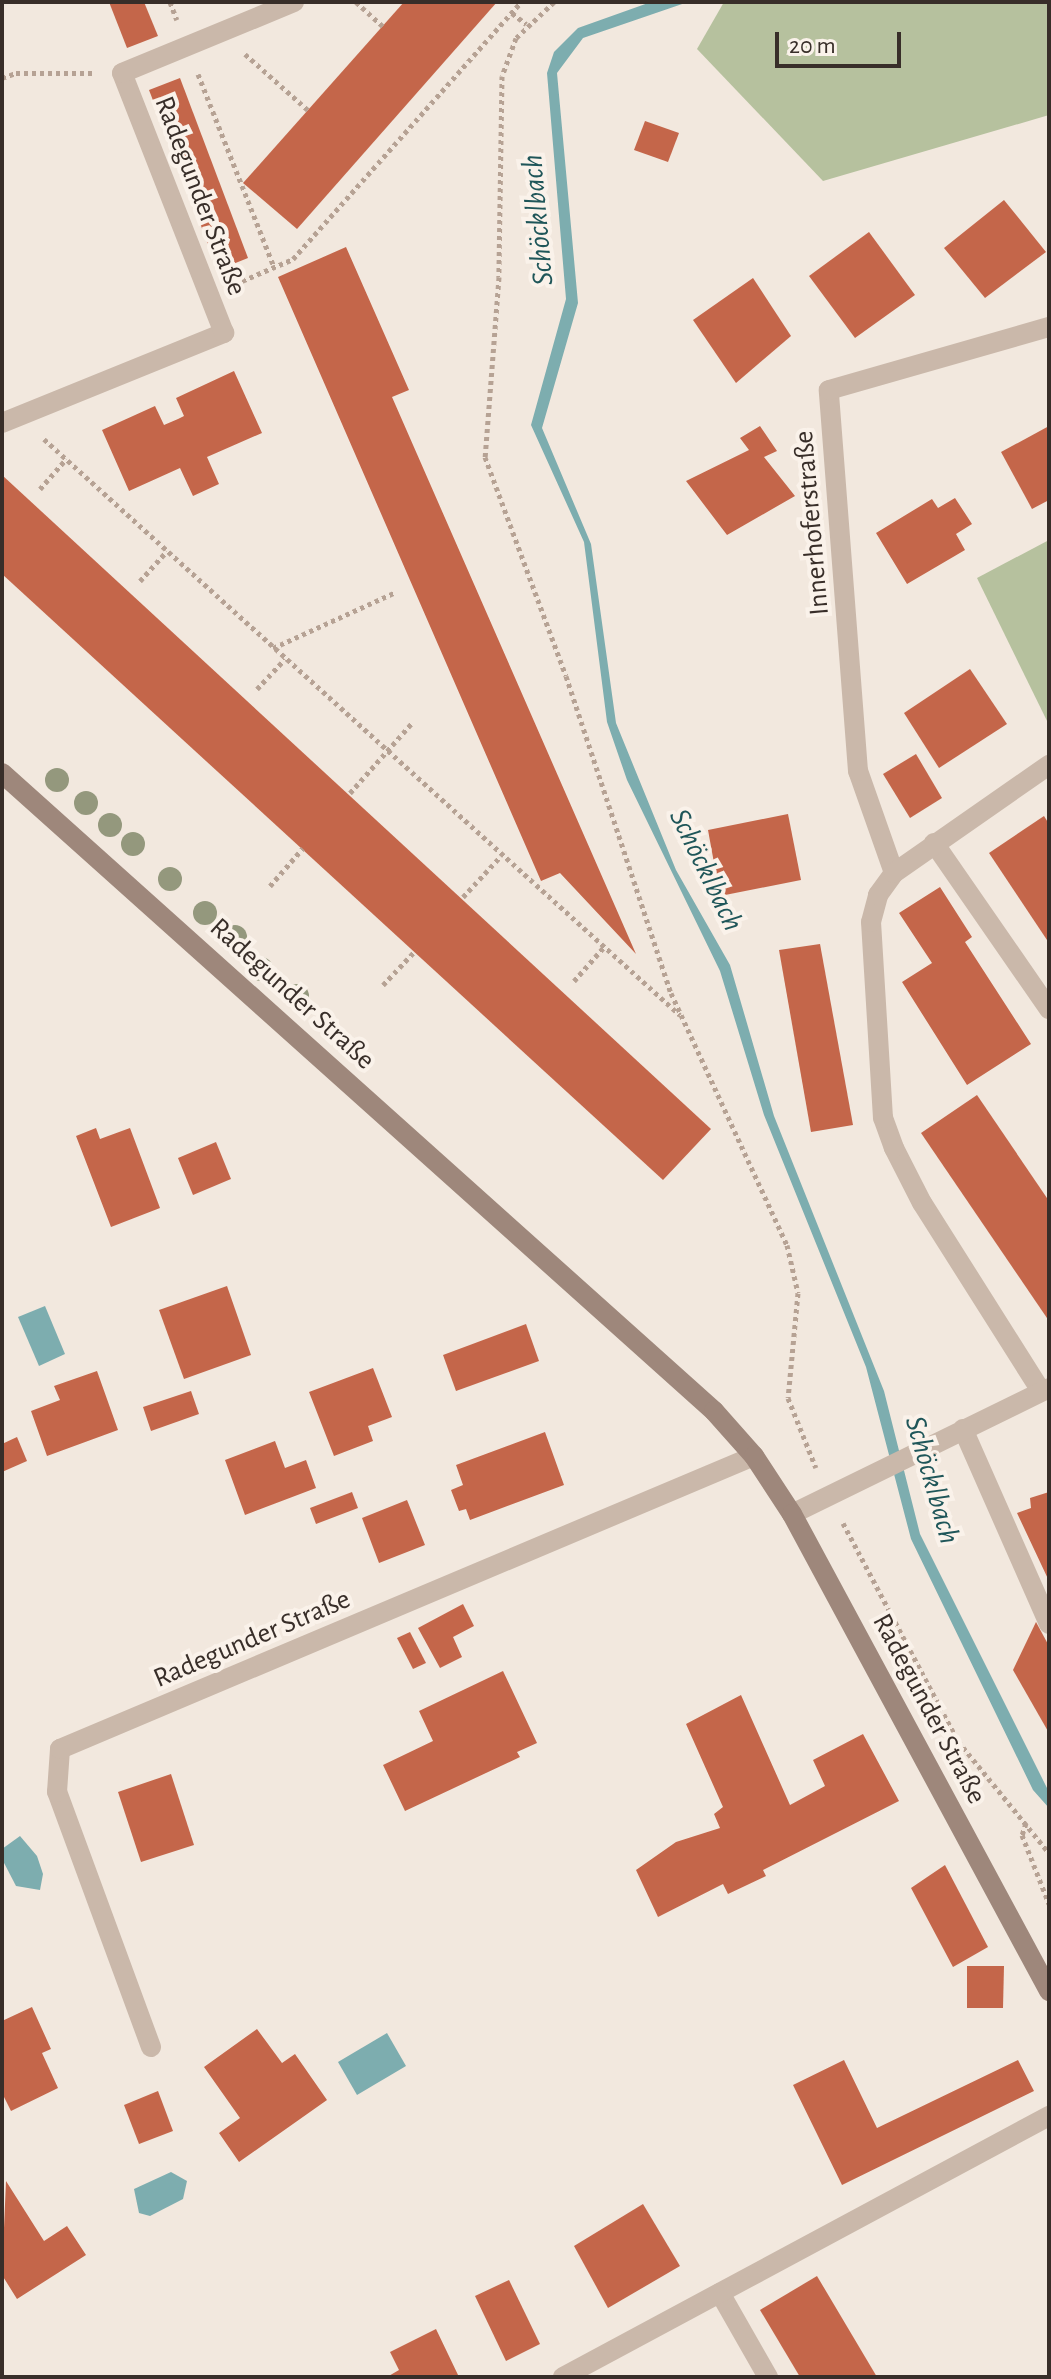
<!DOCTYPE html>
<meta charset="utf-8">
<style>
body{margin:0}
#map{position:relative;width:1051px;height:2379px;overflow:hidden;background:#f2e8de;font-family:"Alegreya Sans",sans-serif}
div>[style]{position:absolute}
.green>*{inset:0;background:#b6c19e}
.water>*{inset:0;background:#7dadaf}
.building>*{inset:0;background:#c4664a}
.path>*{height:5px;margin-top:-2.5px;transform-origin:0;background:repeating-linear-gradient(90deg,#b6a294 0 4px,transparent 0 8px)}
.service>*{height:20px;margin:-10px;padding:0 10px;transform-origin:10px;border-radius:10px;background:#cab8aa}
.minor>*{height:20px;margin:-10px;padding:0 10px;transform-origin:10px;border-radius:10px;background:#cab8aa}
.secondary>*{height:20px;margin:-10px;padding:0 10px;transform-origin:10px;border-radius:10px;background:#9e877b}
.trees>*{width:24px;height:24px;margin:-12px;border-radius:50%;background:#94987d}
span{translate:-50% -50%;white-space:nowrap;text-align:center;line-height:1.15;-webkit-text-stroke:8px #faf2ea;paint-order:stroke}
.street-label{font-size:28px;color:#382e29}
.water-label{font-size:30px;color:#1f5659;font-style:italic}
.frame{position:absolute;inset:0;border:4px solid #382e29;pointer-events:none}
.scale{position:absolute;left:775px;top:32px;width:126px;height:36px;box-sizing:border-box;border:4px solid #382e29;border-top:0;padding-left:10px;font-size:24px;line-height:28px;white-space:nowrap;color:#382e29;-webkit-text-stroke:6px #faf2ea;paint-order:stroke}
</style>
<div id="map">
<div class="green">
<div style="clip-path:polygon(724px 2px,1049px 2px,1049px 115px,823px 181px,697px 49px)"></div>
<div style="clip-path:polygon(1049px 540px,1049px 725px,977px 578px)"></div>
</div>
<div class="water">
<div style="clip-path:polygon(651px 2px,688px 2px,583px 38px,557px 73px,578px 303px,542px 428px,591px 544px,616px 723px,676px 870px,730px 965px,774px 1116px,884px 1391px,920px 1534px,1049px 1792px,1049px 1808px,1033px 1790px,911px 1539px,866px 1367px,764px 1115px,720px 971px,627px 780px,607px 722px,584px 542px,531px 425px,566px 299px,547px 73px,554px 52px,578px 28px)"></div>
<div style="clip-path:polygon(45px 1306px,65px 1354px,39px 1366px,18px 1317px)"></div>
<div style="clip-path:polygon(20px 1836px,37px 1856px,43px 1874px,40px 1890px,16px 1886px,2px 1859px,2px 1849px)"></div>
<div style="clip-path:polygon(387px 2033px,406px 2066px,357px 2095px,338px 2062px)"></div>
<div style="clip-path:polygon(171px 2172px,187px 2181px,183px 2199px,150px 2216px,139px 2213px,134px 2189px)"></div>
</div>
<div class="building">
<div style="clip-path:polygon(109px 2px,144px 2px,158px 36px,127px 48px)"></div>
<div style="clip-path:polygon(404px 2px,497px 2px,297px 229px,243px 183px)"></div>
<div style="clip-path:polygon(180px 78px,248px 258px,218px 270px,149px 90px)"></div>
<div style="clip-path:polygon(645px 121px,679px 133px,668px 162px,634px 150px)"></div>
<div style="clip-path:polygon(1004px 200px,1046px 252px,985px 298px,944px 248px)"></div>
<div style="clip-path:polygon(869px 232px,915px 295px,855px 338px,809px 276px)"></div>
<div style="clip-path:polygon(346px 247px,409px 390px,392px 397px,636px 954px,560px 873px,541px 881px,278px 277px)"></div>
<div style="clip-path:polygon(753px 278px,791px 336px,736px 383px,693px 320px)"></div>
<div style="clip-path:polygon(234px 371px,262px 433px,207px 457px,219px 484px,193px 496px,180px 468px,129px 491px,102px 430px,155px 406px,164px 425px,178px 419px,184px 416px,176px 398px)"></div>
<div style="clip-path:polygon(760px 426px,777px 451px,764px 457px,795px 496px,727px 535px,686px 481px,749px 450px,740px 438px)"></div>
<div style="clip-path:polygon(1049px 426px,1049px 500px,1032px 509px,1001px 452px)"></div>
<div style="clip-path:polygon(2px 475px,711px 1129px,663px 1180px,2px 574px)"></div>
<div style="clip-path:polygon(955px 498px,972px 524px,956px 534px,965px 550px,907px 584px,876px 533px,932px 499px,938px 508px)"></div>
<div style="clip-path:polygon(970px 669px,1007px 724px,939px 768px,904px 713px)"></div>
<div style="clip-path:polygon(916px 754px,942px 798px,910px 818px,883px 774px)"></div>
<div style="clip-path:polygon(788px 814px,801px 880px,720px 896px,708px 830px)"></div>
<div style="clip-path:polygon(1044px 816px,1049px 824px,1049px 943px,989px 853px)"></div>
<div style="clip-path:polygon(940px 887px,972px 937px,965px 942px,1031px 1044px,967px 1085px,902px 982px,932px 963px,899px 913px)"></div>
<div style="clip-path:polygon(820px 944px,853px 1125px,811px 1132px,779px 950px)"></div>
<div style="clip-path:polygon(977px 1095px,1049px 1201px,1049px 1321px,921px 1133px)"></div>
<div style="clip-path:polygon(96px 1128px,100px 1139px,130px 1128px,160px 1208px,111px 1227px,76px 1136px)"></div>
<div style="clip-path:polygon(216px 1142px,231px 1179px,193px 1195px,178px 1158px)"></div>
<div style="clip-path:polygon(227px 1286px,251px 1355px,184px 1379px,159px 1310px)"></div>
<div style="clip-path:polygon(526px 1324px,539px 1361px,456px 1391px,443px 1355px)"></div>
<div style="clip-path:polygon(373px 1368px,392px 1417px,368px 1426px,373px 1441px,334px 1456px,309px 1392px)"></div>
<div style="clip-path:polygon(97px 1371px,118px 1430px,47px 1456px,31px 1411px,60px 1400px,54px 1386px)"></div>
<div style="clip-path:polygon(191px 1391px,199px 1414px,151px 1431px,143px 1407px)"></div>
<div style="clip-path:polygon(545px 1432px,564px 1485px,470px 1520px,466px 1509px,459px 1511px,451px 1490px,463px 1485px,456px 1465px)"></div>
<div style="clip-path:polygon(17px 1437px,27px 1461px,2px 1472px,2px 1444px)"></div>
<div style="clip-path:polygon(275px 1441px,285px 1468px,306px 1460px,316px 1488px,245px 1515px,225px 1460px)"></div>
<div style="clip-path:polygon(352px 1492px,358px 1508px,316px 1524px,310px 1508px)"></div>
<div style="clip-path:polygon(1049px 1492px,1049px 1581px,1017px 1513px,1031px 1508px,1030px 1498px)"></div>
<div style="clip-path:polygon(407px 1500px,425px 1545px,379px 1563px,362px 1518px)"></div>
<div style="clip-path:polygon(463px 1604px,474px 1626px,453px 1637px,462px 1657px,440px 1668px,418px 1628px)"></div>
<div style="clip-path:polygon(1036px 1622px,1049px 1646px,1049px 1733px,1013px 1670px)"></div>
<div style="clip-path:polygon(410px 1632px,426px 1663px,413px 1669px,397px 1638px)"></div>
<div style="clip-path:polygon(503px 1671px,537px 1743px,517px 1752px,520px 1757px,405px 1811px,383px 1765px,433px 1741px,419px 1711px)"></div>
<div style="clip-path:polygon(741px 1695px,790px 1805px,825px 1786px,813px 1760px,863px 1734px,899px 1801px,763px 1870px,766px 1876px,728px 1894px,723px 1884px,658px 1917px,636px 1870px,676px 1842px,720px 1828px,714px 1814px,723px 1807px,686px 1724px)"></div>
<div style="clip-path:polygon(171px 1774px,194px 1845px,141px 1862px,118px 1792px)"></div>
<div style="clip-path:polygon(945px 1865px,988px 1947px,953px 1967px,911px 1888px)"></div>
<div style="clip-path:polygon(967px 1966px,1004px 1966px,1003px 2008px,967px 2008px)"></div>
<div style="clip-path:polygon(32px 2007px,51px 2049px,42px 2053px,58px 2088px,11px 2111px,2px 2093px,2px 2021px)"></div>
<div style="clip-path:polygon(257px 2029px,282px 2063px,295px 2054px,327px 2100px,239px 2162px,219px 2133px,240px 2118px,204px 2067px)"></div>
<div style="clip-path:polygon(844px 2060px,877px 2128px,1018px 2060px,1034px 2091px,842px 2185px,793px 2085px)"></div>
<div style="clip-path:polygon(158px 2091px,173px 2131px,139px 2144px,124px 2105px)"></div>
<div style="clip-path:polygon(6px 2181px,44px 2241px,67px 2226px,86px 2255px,17px 2299px,2px 2275px)"></div>
<div style="clip-path:polygon(643px 2204px,680px 2266px,608px 2308px,574px 2246px)"></div>
<div style="clip-path:polygon(817px 2276px,877px 2377px,800px 2377px,760px 2310px)"></div>
<div style="clip-path:polygon(509px 2280px,540px 2344px,506px 2361px,475px 2296px)"></div>
<div style="clip-path:polygon(436px 2329px,459px 2377px,387px 2377px,399px 2370px,390px 2352px)"></div>
</div>
<div class="path">
<div style="left:170px;top:2px;width:19px;rotate:69deg"></div>
<div style="left:356px;top:2px;width:36px;rotate:42deg"></div>
<div style="left:554px;top:2px;width:52px;rotate:136.5deg"></div>
<div style="left:516px;top:38px;width:40px;rotate:110.2deg"></div>
<div style="left:502px;top:76px;width:201px;rotate:90.9deg"></div>
<div style="left:499px;top:277px;width:181px;rotate:94.4deg"></div>
<div style="left:485px;top:457px;width:233px;rotate:69.7deg"></div>
<div style="left:566px;top:676px;width:334px;rotate:71.7deg"></div>
<div style="left:671px;top:993px;width:277px;rotate:65.3deg"></div>
<div style="left:787px;top:1245px;width:49px;rotate:77.1deg"></div>
<div style="left:798px;top:1293px;width:105px;rotate:95.4deg"></div>
<div style="left:788px;top:1398px;width:75px;rotate:68.2deg"></div>
<div style="left:512px;top:13px;width:18px;rotate:38deg"></div>
<div style="left:245px;top:54px;width:84px;rotate:41.6deg"></div>
<div style="left:198px;top:74px;width:207px;rotate:68.5deg"></div>
<div style="left:2px;top:78px;width:15px;rotate:-20deg"></div>
<div style="left:16px;top:73px;width:77px"></div>
<div style="left:235px;top:284px;width:63px;rotate:-23.3deg"></div>
<div style="left:293px;top:259px;width:344px;rotate:-48.4deg"></div>
<div style="left:44px;top:439px;width:858px;rotate:42.17deg"></div>
<div style="left:40px;top:489px;width:40px;rotate:-49deg"></div>
<div style="left:140px;top:581px;width:40px;rotate:-48deg"></div>
<div style="left:273px;top:648px;width:135px;rotate:-24.5deg"></div>
<div style="left:257px;top:689px;width:41px;rotate:-47deg"></div>
<div style="left:350px;top:793px;width:94px;rotate:-48.5deg"></div>
<div style="left:270px;top:886px;width:50px;rotate:-49deg"></div>
<div style="left:463px;top:897px;width:56px;rotate:-47.2deg"></div>
<div style="left:574px;top:981px;width:45px;rotate:-48.6deg"></div>
<div style="left:383px;top:985px;width:48px;rotate:-46.7deg"></div>
<div style="left:843px;top:1523px;width:246px;rotate:62.2deg"></div>
<div style="left:958px;top:1741px;width:144px;rotate:50.9deg"></div>
<div style="left:1026px;top:1823px;width:13px;rotate:108deg"></div>
<div style="left:1022px;top:1835px;width:74px;rotate:68.6deg"></div>
</div>
<div class="service">
<div style="left:720px;top:2293px;width:97px;rotate:60.3deg"></div>
<div style="left:563px;top:2377px;width:552px;rotate:-28.24deg"></div>
</div>
<div class="minor">
<div style="left:2px;top:423px;width:240px;rotate:-22.1deg"></div>
<div style="left:224px;top:333px;width:279px;rotate:-111.4deg"></div>
<div style="left:122px;top:73px;width:186px;rotate:-22.4deg"></div>
<div style="left:934px;top:843px;width:202px;rotate:55.3deg"></div>
<div style="left:894px;top:873px;width:108px;rotate:-109.4deg"></div>
<div style="left:858px;top:771px;width:382px;rotate:-94.4deg"></div>
<div style="left:829px;top:390px;width:229px;rotate:-16deg"></div>
<div style="left:1041px;top:1391px;width:222px;rotate:-122.3deg"></div>
<div style="left:922px;top:1203px;width:62px;rotate:-117deg"></div>
<div style="left:894px;top:1148px;width:32px;rotate:-110deg"></div>
<div style="left:883px;top:1118px;width:196px;rotate:-93.5deg"></div>
<div style="left:871px;top:922px;width:28px;rotate:-75deg"></div>
<div style="left:878px;top:895px;width:27px;rotate:-54deg"></div>
<div style="left:894px;top:873px;width:189px;rotate:-34.9deg"></div>
<div style="left:963px;top:1429px;width:213px;rotate:66.2deg"></div>
<div style="left:792px;top:1514px;width:286px;rotate:-26.1deg"></div>
<div style="left:151px;top:2047px;width:272px;rotate:-110.2deg"></div>
<div style="left:57px;top:1792px;width:43px;rotate:-86deg"></div>
<div style="left:60px;top:1749px;width:753px;rotate:-22.89deg"></div>
</div>
<div class="secondary">
<div style="left:2px;top:773px;width:956px;rotate:41.86deg"></div>
<div style="left:714px;top:1411px;width:60px;rotate:48.4deg"></div>
<div style="left:754px;top:1456px;width:69px;rotate:56.8deg"></div>
<div style="left:792px;top:1514px;width:542px;rotate:61.68deg"></div>
</div>
<div class="trees">
<div style="left:57px;top:780px"></div>
<div style="left:86px;top:803px"></div>
<div style="left:110px;top:825px"></div>
<div style="left:133px;top:844px"></div>
<div style="left:170px;top:879px"></div>
<div style="left:205px;top:913px"></div>
<div style="left:235px;top:937px"></div>
<div style="left:261px;top:969px"></div>
<div style="left:297px;top:996px"></div>
</div>
<div class="street-label">
<span style="left:200px;top:196px;rotate:69deg">Radegunder Straße</span>
<span style="left:812px;top:523px;rotate:-95deg">Innerhoferstraße</span>
<span style="left:292px;top:994px;rotate:42deg">Radegunder Straße</span>
<span style="left:252px;top:1639px;rotate:-23deg">Radegunder Straße</span>
<span style="left:929px;top:1709px;rotate:62deg">Radegunder Straße</span>
</div>
<div class="water-label">
<span style="left:538px;top:220px;rotate:-95deg">Schöcklbach</span>
<span style="left:706px;top:870px;rotate:64deg">Schöcklbach</span>
<span style="left:932px;top:1480px;rotate:74deg">Schöcklbach</span>
</div>
<div class="frame"></div>
<div class="scale">20 m</div>
</div>
